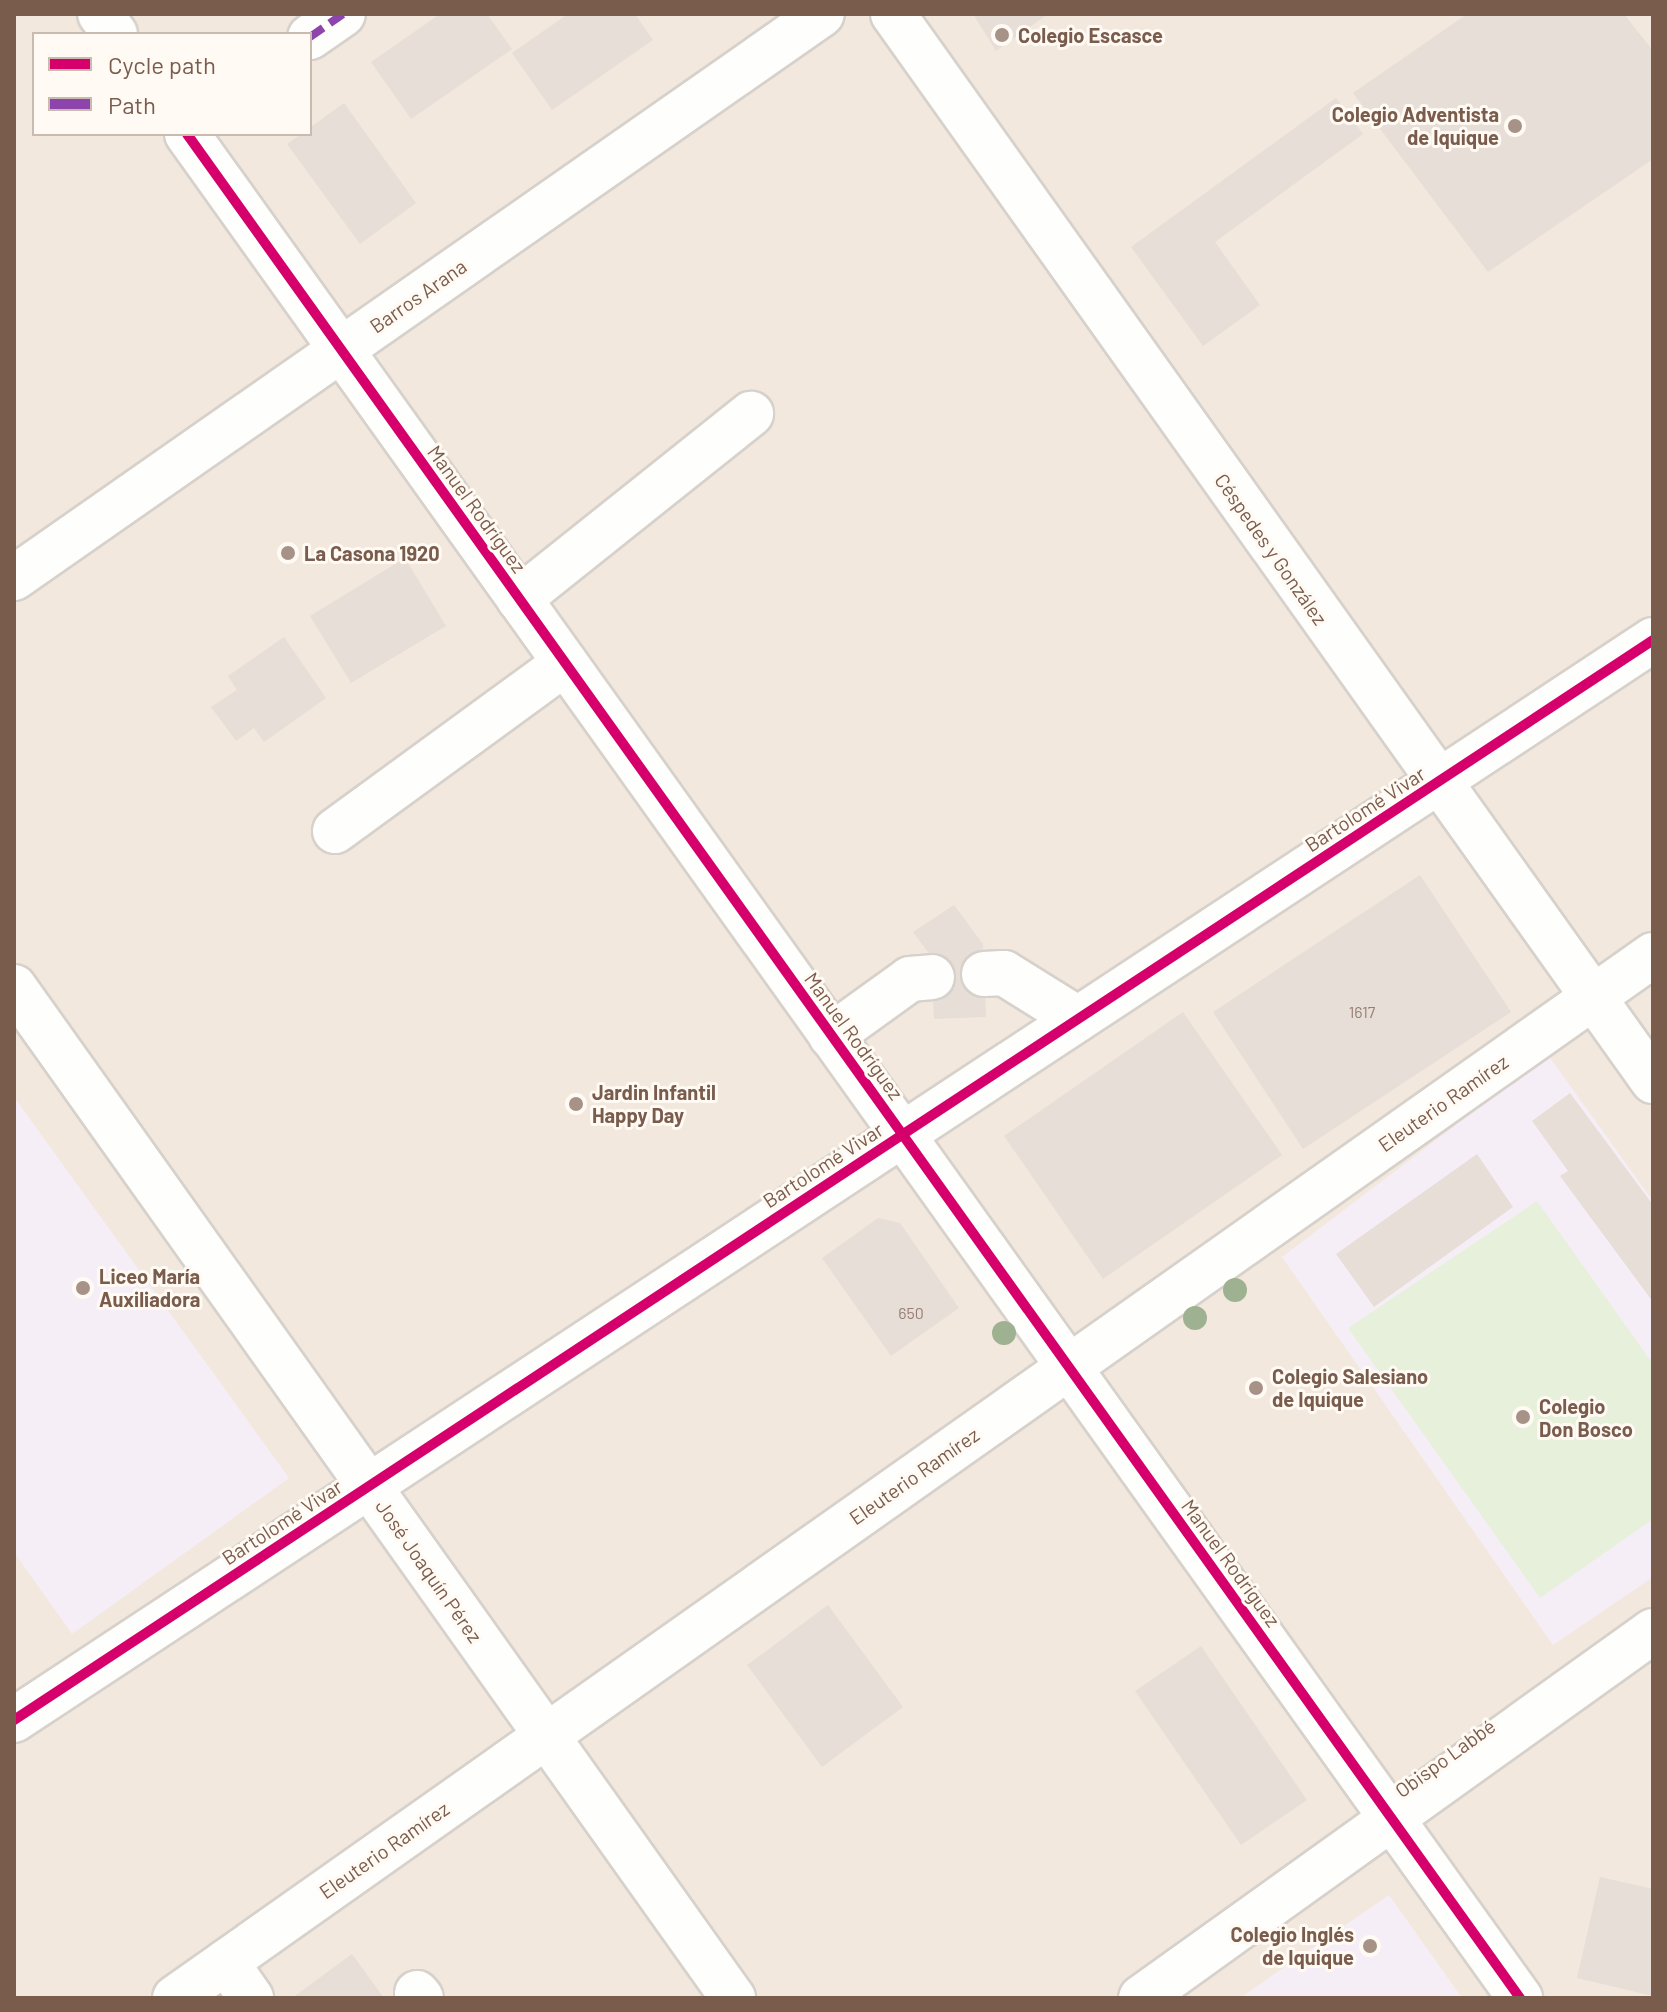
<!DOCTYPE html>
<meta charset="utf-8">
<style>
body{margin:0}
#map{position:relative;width:1667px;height:2012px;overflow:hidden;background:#f9f5f0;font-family:Barlow,sans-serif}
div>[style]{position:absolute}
.residential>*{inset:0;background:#f2e8de}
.education>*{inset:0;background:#f6eef6}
.green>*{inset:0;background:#e7f0db}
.building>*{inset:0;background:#e6ded7}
.roads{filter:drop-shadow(2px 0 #d7d1cb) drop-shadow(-2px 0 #d7d1cb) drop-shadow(0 2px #d7d1cb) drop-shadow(0 -2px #d7d1cb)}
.minor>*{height:44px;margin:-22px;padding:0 22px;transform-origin:22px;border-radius:22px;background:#fefefd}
.quiet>*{height:8px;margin-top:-4px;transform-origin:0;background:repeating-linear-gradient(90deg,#8e44ad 0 16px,transparent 0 24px)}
.cycleway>*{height:10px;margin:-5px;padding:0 5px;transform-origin:5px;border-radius:5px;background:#d6006c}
.trees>*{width:24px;height:24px;margin:-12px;border-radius:50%;background:#9eb190}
.dots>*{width:22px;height:22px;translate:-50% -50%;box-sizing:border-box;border:4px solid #fffaf3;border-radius:50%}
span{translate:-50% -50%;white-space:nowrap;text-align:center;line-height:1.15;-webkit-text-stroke:6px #fffaf3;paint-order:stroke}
.number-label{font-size:16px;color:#977e72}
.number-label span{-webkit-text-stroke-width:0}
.poi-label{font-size:20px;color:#7a5c4d;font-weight:700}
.left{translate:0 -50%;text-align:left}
.right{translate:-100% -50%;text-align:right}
.street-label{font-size:20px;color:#7a5c4d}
.frame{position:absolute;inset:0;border:16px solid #7a5c4d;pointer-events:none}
.legend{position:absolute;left:32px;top:32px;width:280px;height:104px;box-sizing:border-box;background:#fffaf3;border:2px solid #cabbb1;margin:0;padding:10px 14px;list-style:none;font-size:24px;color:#7a5c4d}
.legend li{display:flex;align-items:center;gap:16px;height:40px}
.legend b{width:40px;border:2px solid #cabbb1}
</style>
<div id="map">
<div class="residential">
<div style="clip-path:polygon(evenodd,14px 14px,1653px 14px,1653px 1998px,14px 1998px,14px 14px,34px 34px,310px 34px,310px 134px,34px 134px,34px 34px)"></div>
</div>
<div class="education">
<div style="clip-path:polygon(1548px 1055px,1653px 1201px,1653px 1577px,1553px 1645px,1282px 1257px)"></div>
<div style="clip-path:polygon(14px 1097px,289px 1478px,72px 1634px,14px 1552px)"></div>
<div style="clip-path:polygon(1389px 1895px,1462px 1998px,1240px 1998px)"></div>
</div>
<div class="green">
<div style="clip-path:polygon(1537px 1201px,1653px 1364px,1653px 1519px,1540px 1598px,1348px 1328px)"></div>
</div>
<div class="building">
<div style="clip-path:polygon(440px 14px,487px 14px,512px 49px,411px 119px,371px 62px)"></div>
<div style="clip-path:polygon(568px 14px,635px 14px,653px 40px,552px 110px,512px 53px)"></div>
<div style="clip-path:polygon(973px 14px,1048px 14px,996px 51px)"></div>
<div style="clip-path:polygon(1467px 14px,1624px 14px,1653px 51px,1653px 159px,1488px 272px,1353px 93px)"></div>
<div style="clip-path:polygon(1336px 98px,1363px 134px,1215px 242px,1260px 305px,1203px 346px,1131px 247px)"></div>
<div style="clip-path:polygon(344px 103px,416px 203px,360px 244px,287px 144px)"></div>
<div style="clip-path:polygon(405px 558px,446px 626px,351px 683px,310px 616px)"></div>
<div style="clip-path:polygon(284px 637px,326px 698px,264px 742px,254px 728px,236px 741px,211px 707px,237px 690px,228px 676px)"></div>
<div style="clip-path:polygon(1420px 875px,1511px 1012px,1303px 1149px,1213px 1012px)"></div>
<div style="clip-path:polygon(954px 905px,983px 944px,986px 1017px,934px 1019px,931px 956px,913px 932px)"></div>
<div style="clip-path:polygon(1183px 1012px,1282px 1155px,1103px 1279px,1004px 1136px)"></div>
<div style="clip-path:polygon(1570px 1093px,1653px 1205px,1653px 1302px,1560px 1176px,1568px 1171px,1532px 1121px)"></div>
<div style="clip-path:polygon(1477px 1154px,1513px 1207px,1374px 1307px,1336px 1254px)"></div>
<div style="clip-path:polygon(878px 1218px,900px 1223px,959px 1308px,891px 1356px,822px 1258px)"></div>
<div style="clip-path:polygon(828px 1605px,903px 1707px,822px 1767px,747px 1665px)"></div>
<div style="clip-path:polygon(1201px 1646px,1307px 1800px,1241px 1845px,1135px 1691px)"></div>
<div style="clip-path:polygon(1600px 1877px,1653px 1889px,1653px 1996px,1577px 1978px)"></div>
<div style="clip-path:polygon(352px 1954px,384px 1998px,292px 1998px)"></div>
</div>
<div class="roads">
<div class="minor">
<div style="left:100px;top:14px;width:25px;rotate:53deg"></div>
<div style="left:893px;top:14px;width:1310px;rotate:54.54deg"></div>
<div style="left:310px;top:37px;width:40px;rotate:-34.9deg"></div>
<div style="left:187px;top:134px;width:2292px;rotate:54.43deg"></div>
<div style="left:14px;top:578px;width:985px;rotate:-34.92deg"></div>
<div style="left:519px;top:599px;width:297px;rotate:-38.6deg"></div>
<div style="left:335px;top:831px;width:285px;rotate:-36.1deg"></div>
<div style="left:984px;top:974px;width:20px;rotate:-3deg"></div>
<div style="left:1004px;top:973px;width:87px;rotate:31.9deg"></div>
<div style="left:14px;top:987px;width:1241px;rotate:54.58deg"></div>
<div style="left:831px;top:1036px;width:97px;rotate:-35.8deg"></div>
<div style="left:910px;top:979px;width:22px;rotate:-5deg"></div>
<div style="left:14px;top:1720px;width:1963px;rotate:-33.38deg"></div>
<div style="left:226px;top:1962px;width:44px;rotate:55.2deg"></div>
<div style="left:417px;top:1993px;width:6px;rotate:51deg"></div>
<div style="left:175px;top:1998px;width:1809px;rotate:-35.21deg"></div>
<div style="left:1141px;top:1998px;width:630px;rotate:-35.63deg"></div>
</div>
</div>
<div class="quiet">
<div style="left:310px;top:37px;width:40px;rotate:-34.9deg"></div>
</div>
<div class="cycleway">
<div style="left:187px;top:134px;width:2292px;rotate:54.43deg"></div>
<div style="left:14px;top:1720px;width:1963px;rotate:-33.38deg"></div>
</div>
<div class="trees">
<div style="left:1235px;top:1290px"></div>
<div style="left:1195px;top:1318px"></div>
<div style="left:1004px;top:1333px"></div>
</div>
<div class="dots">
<div style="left:1002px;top:35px;background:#a69286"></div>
<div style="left:1515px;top:126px;background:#a69286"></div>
<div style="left:288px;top:553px;background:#a69286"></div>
<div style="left:576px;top:1104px;background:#a69286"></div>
<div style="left:83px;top:1288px;background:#a69286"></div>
<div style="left:1256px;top:1388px;background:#a69286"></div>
<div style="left:1523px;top:1417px;background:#a69286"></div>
<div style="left:1370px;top:1946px;background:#a69286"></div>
</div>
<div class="number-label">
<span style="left:1362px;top:1012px">1617</span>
<span style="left:911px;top:1313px">650</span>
</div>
<div class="poi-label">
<span class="left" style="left:1018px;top:35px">Colegio Escasce</span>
<span class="right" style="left:1499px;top:126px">Colegio Adventista<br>de Iquique</span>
<span class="left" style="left:304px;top:553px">La Casona 1920</span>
<span class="left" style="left:592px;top:1104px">Jardin Infantil<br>Happy Day</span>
<span class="left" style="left:99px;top:1288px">Liceo María<br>Auxiliadora</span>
<span class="left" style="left:1272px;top:1388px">Colegio Salesiano<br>de Iquique</span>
<span class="left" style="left:1539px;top:1418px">Colegio<br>Don Bosco</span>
<span class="right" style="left:1354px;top:1946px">Colegio Inglés<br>de Iquique</span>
</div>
<div class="street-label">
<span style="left:418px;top:296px;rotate:-35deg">Barros Arana</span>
<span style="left:477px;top:509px;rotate:54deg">Manuel Rodríguez</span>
<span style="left:1271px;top:549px;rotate:55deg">Céspedes y González</span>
<span style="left:1365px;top:809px;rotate:-33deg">Bartolomé Vivar</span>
<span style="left:854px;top:1036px;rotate:54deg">Manuel Rodríguez</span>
<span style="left:1443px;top:1103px;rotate:-35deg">Eleuterio Ramírez</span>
<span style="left:823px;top:1165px;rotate:-33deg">Bartolomé Vivar</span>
<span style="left:914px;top:1476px;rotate:-35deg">Eleuterio Ramírez</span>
<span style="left:282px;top:1522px;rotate:-33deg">Bartolomé Vivar</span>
<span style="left:1231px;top:1563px;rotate:54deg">Manuel Rodríguez</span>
<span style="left:429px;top:1571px;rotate:55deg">José Joaquín Pérez</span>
<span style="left:1445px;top:1758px;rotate:-36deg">Obispo Labbé</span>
<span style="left:384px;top:1850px;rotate:-35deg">Eleuterio Ramírez</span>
</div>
<div class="frame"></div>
<ul class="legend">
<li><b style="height:10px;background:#d6006c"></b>Cycle path</li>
<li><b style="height:10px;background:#8e44ad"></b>Path</li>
</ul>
</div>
